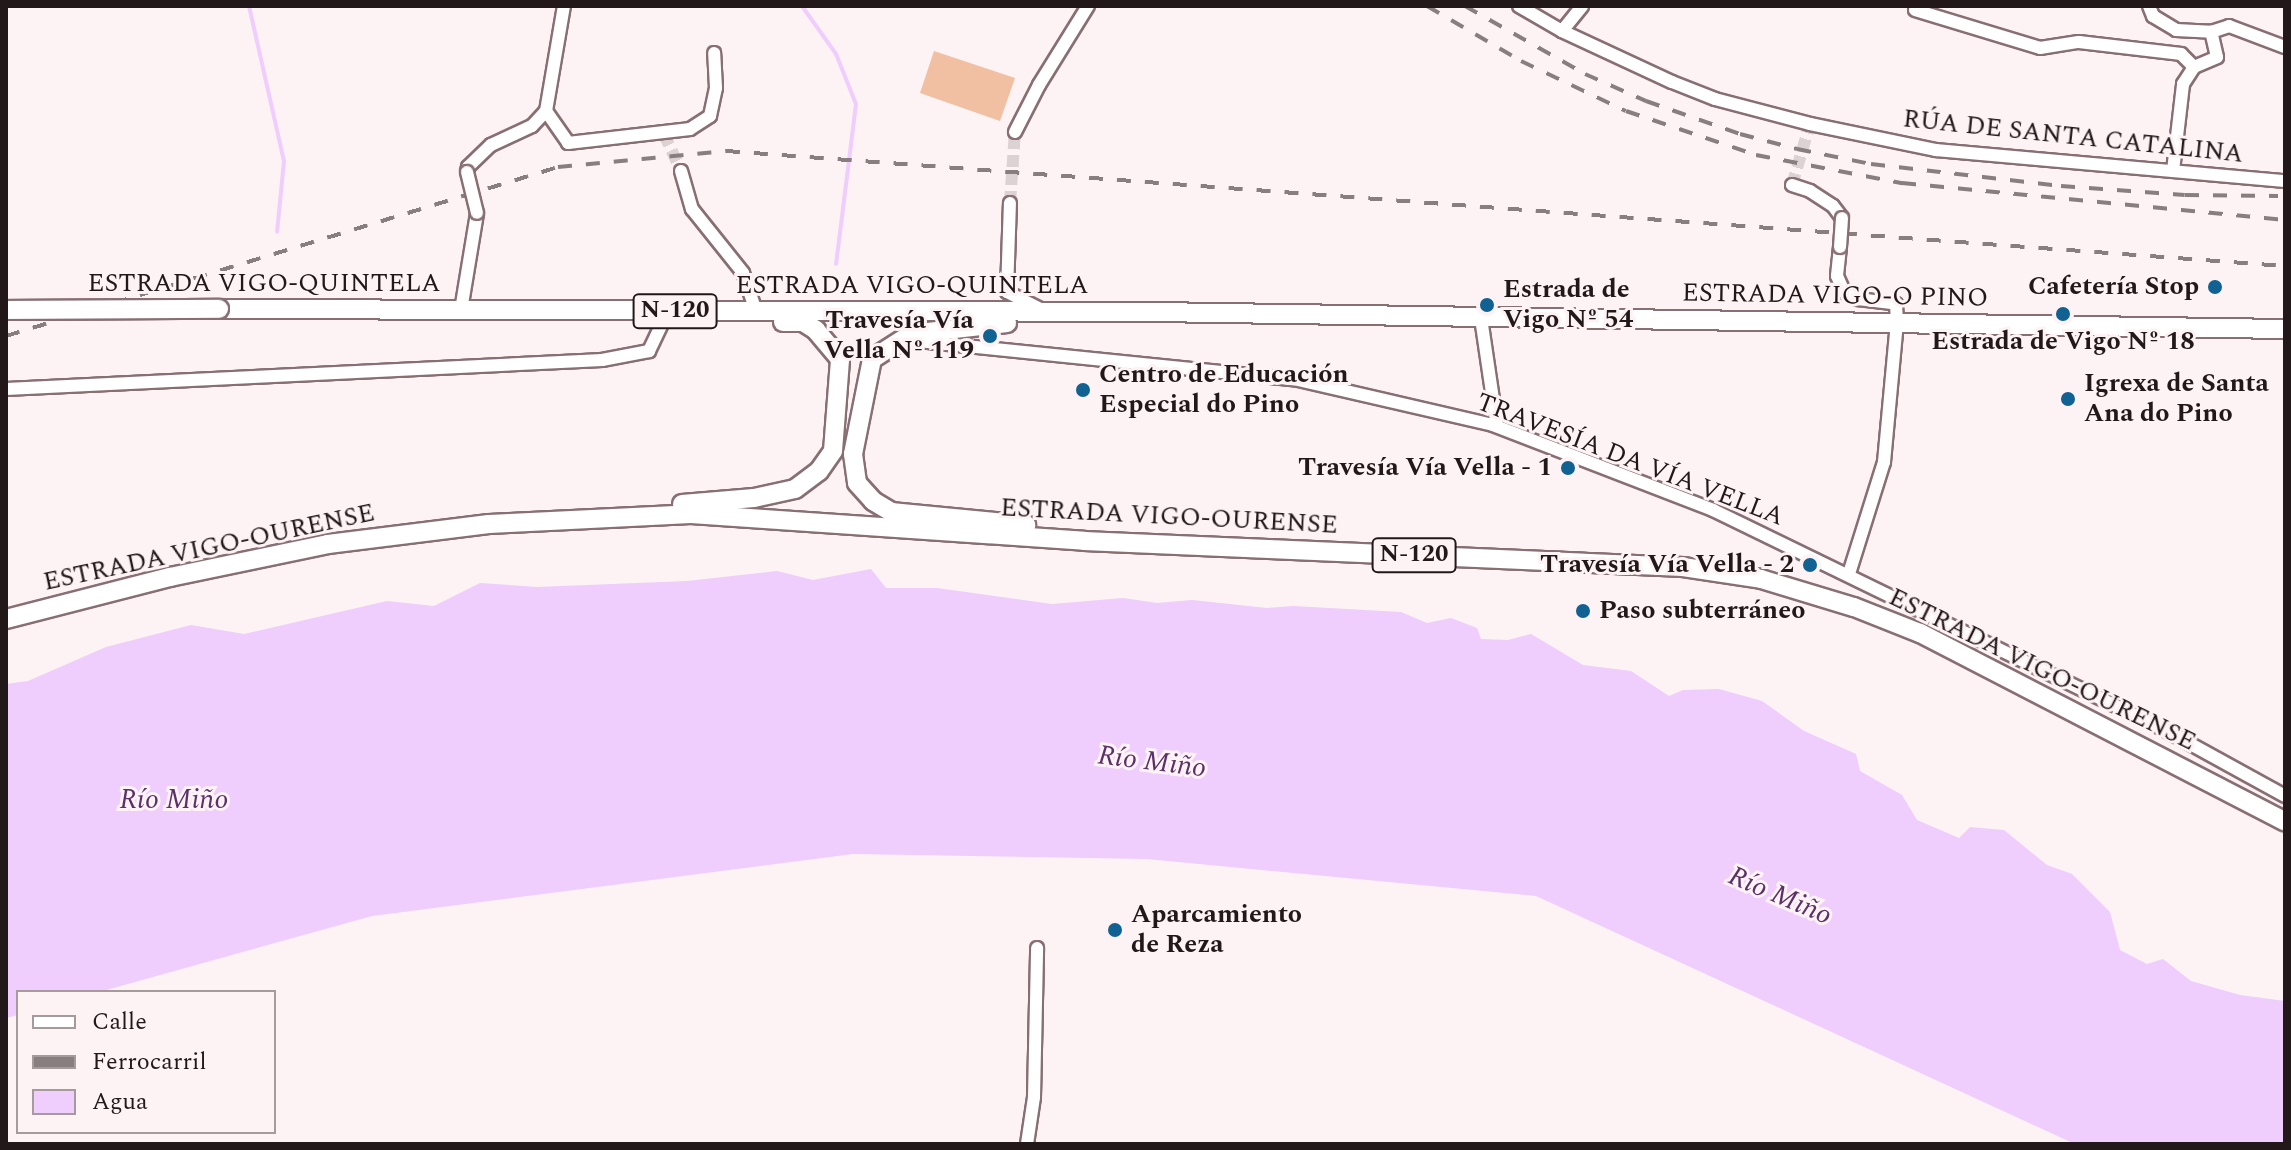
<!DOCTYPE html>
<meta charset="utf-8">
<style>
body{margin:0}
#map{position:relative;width:2291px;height:1150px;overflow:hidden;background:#fdf2f4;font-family:Spectral,serif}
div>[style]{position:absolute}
.green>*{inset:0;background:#f1bfa1}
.water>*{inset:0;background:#efcdfd}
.stream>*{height:4px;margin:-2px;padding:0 2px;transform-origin:2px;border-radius:2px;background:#efcdfd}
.minor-tunnel>*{height:12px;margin-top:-6px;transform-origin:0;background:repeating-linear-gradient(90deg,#dcd1d3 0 12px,transparent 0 18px)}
.roads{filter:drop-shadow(2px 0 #876f74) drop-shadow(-2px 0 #876f74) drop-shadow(0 2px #876f74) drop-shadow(0 -2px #876f74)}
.minor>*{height:12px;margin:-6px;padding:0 6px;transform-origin:6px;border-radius:6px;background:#fff}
.highway>*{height:18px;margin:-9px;padding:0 9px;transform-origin:9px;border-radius:9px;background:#fff}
.rail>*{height:4px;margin-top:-2px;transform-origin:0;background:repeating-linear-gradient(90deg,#887d7f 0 14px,transparent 0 28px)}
.bridges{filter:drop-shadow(2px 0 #876f74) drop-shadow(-2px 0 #876f74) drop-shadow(0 2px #876f74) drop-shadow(0 -2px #876f74)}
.minor-bridge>*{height:12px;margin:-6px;padding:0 6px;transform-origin:6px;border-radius:6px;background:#fff}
.highway-bridge>*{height:18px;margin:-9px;padding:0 9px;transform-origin:9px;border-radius:9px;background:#fff}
.dots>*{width:22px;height:22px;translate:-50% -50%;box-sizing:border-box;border:4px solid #fdf2f4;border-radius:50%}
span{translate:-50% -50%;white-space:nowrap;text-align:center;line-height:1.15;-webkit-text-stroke:6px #fdf2f4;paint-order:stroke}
.shield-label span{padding:2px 6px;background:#fdf2f4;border:2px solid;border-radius:6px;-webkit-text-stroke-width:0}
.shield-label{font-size:24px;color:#22181a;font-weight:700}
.street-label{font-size:26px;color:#22181a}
.poi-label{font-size:26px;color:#22181a;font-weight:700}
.right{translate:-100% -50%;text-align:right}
.left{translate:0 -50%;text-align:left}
.water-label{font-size:28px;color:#5a316a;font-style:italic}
.frame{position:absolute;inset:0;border:8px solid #22181a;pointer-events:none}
.legend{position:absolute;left:16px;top:990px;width:260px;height:144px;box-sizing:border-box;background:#fdf2f4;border:2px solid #a59b9d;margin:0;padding:10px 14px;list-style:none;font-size:24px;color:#22181a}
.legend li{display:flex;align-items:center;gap:16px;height:40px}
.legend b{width:40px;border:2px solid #a59b9d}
</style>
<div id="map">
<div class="green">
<div style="clip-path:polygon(934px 51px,1015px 78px,1000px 121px,920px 93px)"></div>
</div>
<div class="water">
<div style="clip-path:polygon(871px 569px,886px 588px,937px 588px,1052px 604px,1123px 598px,1157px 603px,1192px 600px,1267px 608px,1293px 606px,1401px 612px,1427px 623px,1451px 618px,1477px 628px,1481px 639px,1508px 640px,1531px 634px,1583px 665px,1631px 671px,1669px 696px,1683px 690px,1719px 689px,1762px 701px,1804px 731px,1856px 754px,1860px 771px,1902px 795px,1917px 820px,1959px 838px,1970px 827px,2004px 830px,2047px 865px,2072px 874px,2110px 912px,2120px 950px,2147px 964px,2163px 959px,2191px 981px,2240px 995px,2285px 1001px,2285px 1144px,2075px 1144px,1536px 896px,1147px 859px,853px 854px,372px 916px,99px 992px,18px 992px,18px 1015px,6px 1018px,6px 684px,28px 681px,106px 647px,191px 625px,244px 634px,387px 601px,434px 606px,480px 583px,537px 587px,687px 581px,777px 571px,813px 580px)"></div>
</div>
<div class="stream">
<div style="left:249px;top:6px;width:159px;rotate:77.3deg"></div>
<div style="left:284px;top:161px;width:71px;rotate:95.6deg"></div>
<div style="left:802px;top:6px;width:59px;rotate:54.7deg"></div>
<div style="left:836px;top:54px;width:54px;rotate:68.2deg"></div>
<div style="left:856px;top:104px;width:161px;rotate:97.1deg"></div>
</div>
<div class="minor-tunnel">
<div style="left:664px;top:134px;width:41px;rotate:65.3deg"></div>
<div style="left:1792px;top:185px;width:64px;rotate:-73.6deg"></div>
<div style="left:1010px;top:203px;width:71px;rotate:-86deg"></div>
</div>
<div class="roads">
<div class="minor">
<div style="left:1519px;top:6px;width:50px;rotate:30.2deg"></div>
<div style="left:1562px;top:31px;width:121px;rotate:24.9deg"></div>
<div style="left:1672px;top:82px;width:46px;rotate:21.6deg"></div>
<div style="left:1715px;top:99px;width:98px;rotate:14.7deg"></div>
<div style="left:1810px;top:124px;width:129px;rotate:11.7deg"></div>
<div style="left:1936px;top:150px;width:350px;rotate:5.1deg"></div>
<div style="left:2149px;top:6px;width:11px;rotate:68deg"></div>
<div style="left:2153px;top:16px;width:27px;rotate:31deg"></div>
<div style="left:2176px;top:30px;width:35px;rotate:3deg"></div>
<div style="left:2211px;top:32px;width:19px;rotate:-18deg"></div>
<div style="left:2229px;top:26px;width:60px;rotate:20.6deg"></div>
<div style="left:1915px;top:10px;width:131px;rotate:16.9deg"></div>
<div style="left:2040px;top:48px;width:39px;rotate:-9deg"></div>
<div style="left:2079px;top:42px;width:103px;rotate:6.7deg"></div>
<div style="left:2181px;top:54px;width:18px;rotate:45deg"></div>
<div style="left:1562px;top:31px;width:32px;rotate:-51deg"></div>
<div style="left:546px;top:111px;width:39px;rotate:55deg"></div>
<div style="left:568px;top:143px;width:123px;rotate:-6.5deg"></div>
<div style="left:690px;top:129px;width:24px;rotate:-33deg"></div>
<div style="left:710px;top:116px;width:29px;rotate:-78deg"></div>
<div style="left:716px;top:88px;width:35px;rotate:-93deg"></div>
<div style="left:1015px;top:132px;width:53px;rotate:-62.9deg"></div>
<div style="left:1039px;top:85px;width:93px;rotate:-58.2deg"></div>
<div style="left:681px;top:171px;width:40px;rotate:74deg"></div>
<div style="left:692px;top:209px;width:82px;rotate:51.4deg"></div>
<div style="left:743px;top:273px;width:40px;rotate:71.1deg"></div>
<div style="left:2173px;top:171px;width:88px;rotate:-83.4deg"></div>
<div style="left:2183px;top:84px;width:20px;rotate:-57deg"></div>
<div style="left:2194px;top:67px;width:25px;rotate:-23deg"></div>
<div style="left:2217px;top:57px;width:26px;rotate:-103deg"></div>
<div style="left:467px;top:172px;width:5px;rotate:-79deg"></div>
<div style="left:468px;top:167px;width:32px;rotate:-44deg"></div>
<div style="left:491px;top:145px;width:45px;rotate:-24.9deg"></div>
<div style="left:532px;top:126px;width:21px;rotate:-47deg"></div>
<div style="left:546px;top:111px;width:107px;rotate:-80.3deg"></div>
<div style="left:1792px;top:185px;width:19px;rotate:18deg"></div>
<div style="left:1810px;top:191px;width:27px;rotate:33deg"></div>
<div style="left:1833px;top:206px;width:15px;rotate:53deg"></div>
<div style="left:1840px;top:247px;width:29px;rotate:96deg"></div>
<div style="left:1837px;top:276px;width:17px;rotate:66deg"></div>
<div style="left:1844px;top:292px;width:16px;rotate:27deg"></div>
<div style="left:1858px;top:299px;width:38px;rotate:7deg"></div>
<div style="left:1896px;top:304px;width:18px;rotate:87deg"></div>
<div style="left:1897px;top:322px;width:141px;rotate:95.3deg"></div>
<div style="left:1884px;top:462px;width:117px;rotate:107.4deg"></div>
<div style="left:1007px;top:292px;width:89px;rotate:-88.1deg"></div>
<div style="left:1007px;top:292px;width:36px;rotate:27deg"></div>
<div style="left:461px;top:310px;width:98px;rotate:-80.6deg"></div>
<div style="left:1481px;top:318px;width:109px;rotate:81.6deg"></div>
<div style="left:907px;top:340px;width:389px;rotate:5.8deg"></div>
<div style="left:1294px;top:379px;width:204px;rotate:13deg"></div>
<div style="left:1493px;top:425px;width:236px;rotate:21.1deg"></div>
<div style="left:1713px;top:510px;width:500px;rotate:25.95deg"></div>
<div style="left:2163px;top:729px;width:139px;rotate:28.8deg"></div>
<div style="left:6px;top:389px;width:597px;rotate:-2.79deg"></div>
<div style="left:602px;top:360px;width:48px;rotate:-10.8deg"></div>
<div style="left:649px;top:351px;width:44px;rotate:-64.6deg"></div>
<div style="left:1027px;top:1144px;width:48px;rotate:-81.5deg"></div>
<div style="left:1034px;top:1097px;width:149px;rotate:-88.8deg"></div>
</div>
<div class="highway">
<div style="left:219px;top:309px;width:934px;rotate:0.18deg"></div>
<div style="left:1153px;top:312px;width:1132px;rotate:0.86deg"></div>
<div style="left:1007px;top:323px;width:97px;rotate:173.5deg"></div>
<div style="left:911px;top:334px;width:46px;rotate:147.3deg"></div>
<div style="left:872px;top:359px;width:97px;rotate:101.3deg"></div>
<div style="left:853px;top:454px;width:29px;rotate:82deg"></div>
<div style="left:857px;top:483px;width:24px;rotate:48deg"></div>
<div style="left:873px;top:501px;width:21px;rotate:31deg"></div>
<div style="left:891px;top:512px;width:136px;rotate:5.5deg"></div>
<div style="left:682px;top:504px;width:72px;rotate:-4.8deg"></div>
<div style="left:754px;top:498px;width:42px;rotate:-12.4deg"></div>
<div style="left:795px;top:489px;width:30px;rotate:-37deg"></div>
<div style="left:819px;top:471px;width:24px;rotate:-55deg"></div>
<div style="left:833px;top:451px;width:92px;rotate:-85.6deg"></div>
<div style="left:840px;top:359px;width:38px;rotate:-130deg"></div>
<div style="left:816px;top:330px;width:15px;rotate:-148deg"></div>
<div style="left:803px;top:322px;width:20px;rotate:180deg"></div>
<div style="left:6px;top:619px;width:169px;rotate:-14.4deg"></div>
<div style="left:170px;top:577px;width:161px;rotate:-11.8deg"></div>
<div style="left:328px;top:544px;width:162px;rotate:-7.1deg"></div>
<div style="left:489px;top:524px;width:202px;rotate:-2.8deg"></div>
<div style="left:691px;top:514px;width:394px;rotate:3.9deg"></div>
<div style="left:1084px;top:541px;width:600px;rotate:2.49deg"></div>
<div style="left:1683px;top:567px;width:79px;rotate:8.7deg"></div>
<div style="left:1761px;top:579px;width:97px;rotate:16.8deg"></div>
<div style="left:1854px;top:607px;width:71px;rotate:21.5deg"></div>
<div style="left:1920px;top:633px;width:411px;rotate:27.3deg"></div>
</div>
</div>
<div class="rail">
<div style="left:1427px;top:6px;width:109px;rotate:30.3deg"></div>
<div style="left:1521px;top:61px;width:116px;rotate:25.5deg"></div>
<div style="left:1626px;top:111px;width:137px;rotate:18.7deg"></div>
<div style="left:1756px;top:155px;width:149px;rotate:10.9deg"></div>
<div style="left:1902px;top:183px;width:385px;rotate:5.5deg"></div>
<div style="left:1465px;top:6px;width:138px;rotate:29.5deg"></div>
<div style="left:1585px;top:74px;width:67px;rotate:23.9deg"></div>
<div style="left:1646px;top:101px;width:100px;rotate:19.3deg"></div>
<div style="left:1740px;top:134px;width:59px;rotate:14.7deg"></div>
<div style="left:1797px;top:149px;width:76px;rotate:11.5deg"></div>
<div style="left:1871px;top:164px;width:191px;rotate:6.6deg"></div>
<div style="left:2061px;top:186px;width:124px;rotate:4.2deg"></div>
<div style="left:2185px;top:195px;width:93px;rotate:0.6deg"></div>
<div style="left:6px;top:336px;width:577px;rotate:-17.02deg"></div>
<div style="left:558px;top:167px;width:169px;rotate:-5.4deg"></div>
<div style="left:726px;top:151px;width:1563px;rotate:4.22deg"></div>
</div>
<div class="bridges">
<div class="minor-bridge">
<div style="left:467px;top:172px;width:42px;rotate:76.3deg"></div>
<div style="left:1840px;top:247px;width:29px;rotate:-86deg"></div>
</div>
<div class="highway-bridge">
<div style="left:6px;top:310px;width:213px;rotate:-0.3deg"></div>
</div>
</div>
<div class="dots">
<div style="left:2215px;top:287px;background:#116193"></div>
<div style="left:1487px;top:305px;background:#116193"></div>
<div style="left:2063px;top:314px;background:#116193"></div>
<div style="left:990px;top:336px;background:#116193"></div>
<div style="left:1083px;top:390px;background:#116193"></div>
<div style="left:2068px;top:399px;background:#116193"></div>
<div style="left:1568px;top:468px;background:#116193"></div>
<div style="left:1810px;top:565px;background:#116193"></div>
<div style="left:1583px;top:611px;background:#116193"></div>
<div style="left:1115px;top:930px;background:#116193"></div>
</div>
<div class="shield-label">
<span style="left:675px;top:311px">N-120</span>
<span style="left:1414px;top:555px">N-120</span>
</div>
<div class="street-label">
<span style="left:2073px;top:137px;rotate:6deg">RÚA DE SANTA CATALINA</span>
<span style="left:264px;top:284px">ESTRADA VIGO-QUINTELA</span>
<span style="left:912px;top:286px">ESTRADA VIGO-QUINTELA</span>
<span style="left:1835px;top:296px;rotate:1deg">ESTRADA VIGO-O PINO</span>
<span style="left:1630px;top:460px;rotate:21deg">TRAVESÍA DA VÍA VELLA</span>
<span style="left:1169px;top:517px;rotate:3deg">ESTRADA VIGO-OURENSE</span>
<span style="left:209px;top:548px;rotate:-12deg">ESTRADA VIGO-OURENSE</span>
<span style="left:2042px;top:670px;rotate:26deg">ESTRADA VIGO-OURENSE</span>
</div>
<div class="poi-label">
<span class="right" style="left:2199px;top:287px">Cafetería Stop</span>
<span class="left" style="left:1503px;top:305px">Estrada de<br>Vigo Nº 54</span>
<span class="right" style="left:974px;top:336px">Travesía Vía<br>Vella Nº 119</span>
<span style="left:2063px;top:342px">Estrada de Vigo Nº 18</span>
<span class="left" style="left:1099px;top:390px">Centro de Educación<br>Especial do Pino</span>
<span class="left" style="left:2084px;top:399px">Igrexa de Santa<br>Ana do Pino</span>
<span class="right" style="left:1552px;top:468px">Travesía Vía Vella - 1</span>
<span class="right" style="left:1794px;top:565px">Travesía Vía Vella - 2</span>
<span class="left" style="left:1599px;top:611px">Paso subterráneo</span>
<span class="left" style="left:1131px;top:930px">Aparcamiento<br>de Reza</span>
</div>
<div class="water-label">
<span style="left:1152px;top:762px;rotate:7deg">Río Miño</span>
<span style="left:174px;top:800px">Río Miño</span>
<span style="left:1780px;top:896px;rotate:23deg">Río Miño</span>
</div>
<div class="frame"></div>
<ul class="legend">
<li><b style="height:10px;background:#fff"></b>Calle</li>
<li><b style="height:10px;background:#887d7f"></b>Ferrocarril</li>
<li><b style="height:22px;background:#efcdfd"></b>Agua</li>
</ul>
</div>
